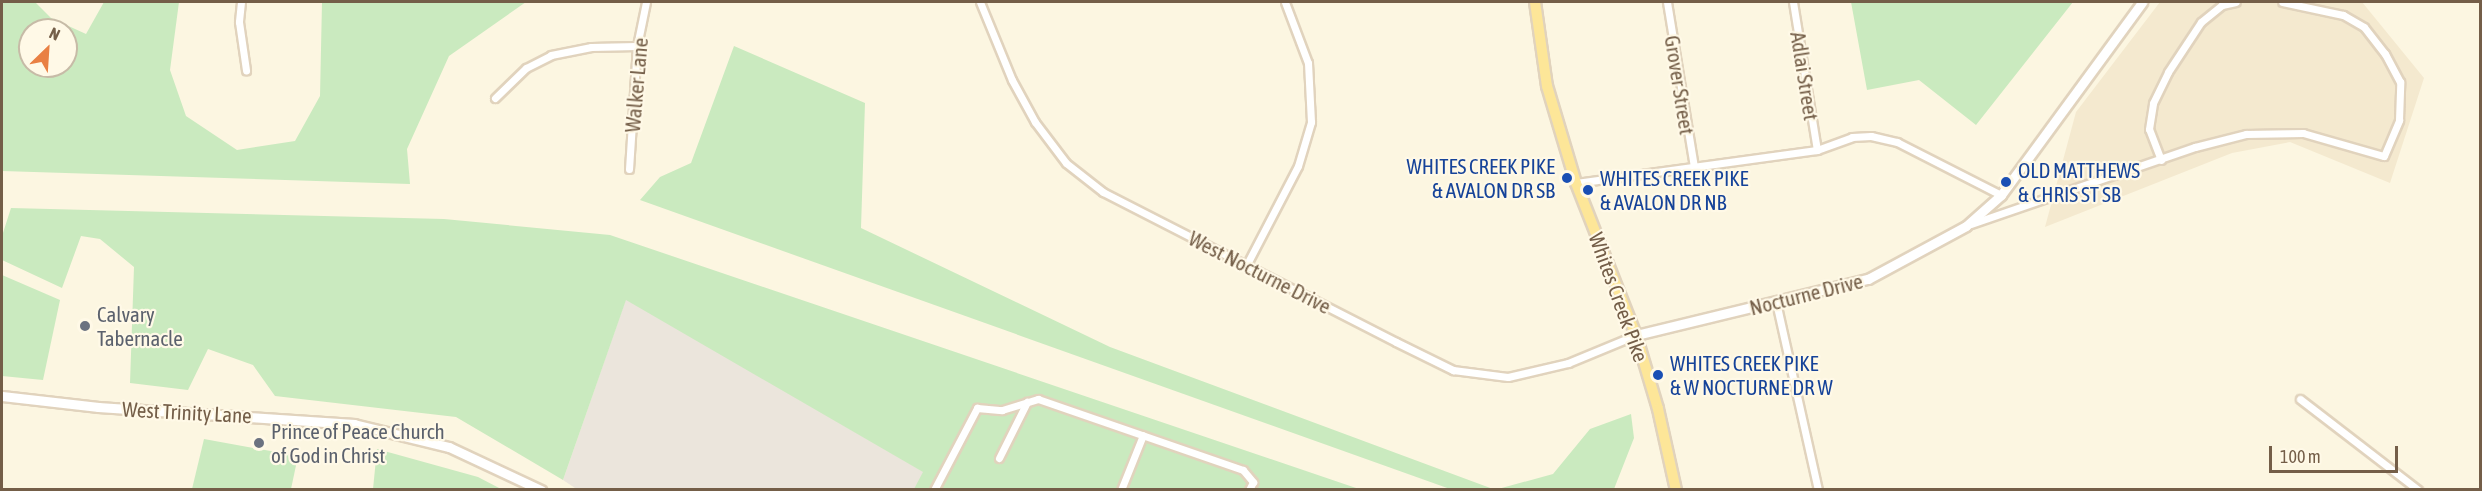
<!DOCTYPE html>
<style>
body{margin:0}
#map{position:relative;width:2482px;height:491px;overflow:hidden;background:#fcf6e1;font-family:"Asap Condensed",sans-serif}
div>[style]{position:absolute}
.residential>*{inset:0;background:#f4e9cf}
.industrial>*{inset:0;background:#ebe5dc}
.green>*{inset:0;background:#caeabf}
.roads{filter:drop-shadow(2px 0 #e1d3bd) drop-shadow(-2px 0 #e1d3bd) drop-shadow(0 2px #e1d3bd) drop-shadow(0 -2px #e1d3bd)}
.street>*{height:7px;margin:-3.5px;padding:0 3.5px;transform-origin:3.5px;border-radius:3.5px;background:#fff}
.secondary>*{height:9px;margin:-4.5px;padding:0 4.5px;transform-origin:4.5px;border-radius:4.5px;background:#fff}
.primary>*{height:10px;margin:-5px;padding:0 5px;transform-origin:5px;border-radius:5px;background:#fde698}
.dots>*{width:16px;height:16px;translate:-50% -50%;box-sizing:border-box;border:3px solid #fff9e7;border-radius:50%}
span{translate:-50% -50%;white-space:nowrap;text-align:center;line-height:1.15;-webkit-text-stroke:4.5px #fff9e7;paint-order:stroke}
.street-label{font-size:21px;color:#745e48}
.transit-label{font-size:21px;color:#164399}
.right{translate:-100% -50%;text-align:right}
.left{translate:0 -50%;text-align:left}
.worship-label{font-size:21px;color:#5b616d}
.frame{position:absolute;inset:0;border:3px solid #745e48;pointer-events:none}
.north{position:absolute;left:18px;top:18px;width:60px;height:60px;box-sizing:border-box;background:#fff9e7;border:2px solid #c7bba7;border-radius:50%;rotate:25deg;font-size:16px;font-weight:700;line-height:24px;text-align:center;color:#745e48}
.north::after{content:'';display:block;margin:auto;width:21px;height:27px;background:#e98043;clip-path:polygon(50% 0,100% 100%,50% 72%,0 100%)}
.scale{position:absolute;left:2269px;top:446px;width:129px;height:27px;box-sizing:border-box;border:3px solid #745e48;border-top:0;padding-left:8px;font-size:18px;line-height:21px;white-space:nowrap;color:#745e48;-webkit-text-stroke:4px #fff9e7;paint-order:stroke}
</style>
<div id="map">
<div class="residential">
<div style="clip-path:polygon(2160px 2px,2362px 2px,2424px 78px,2390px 183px,2290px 142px,2232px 153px,2045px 227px,2076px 112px)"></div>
</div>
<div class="industrial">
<div style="clip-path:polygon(626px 299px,924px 472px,914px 490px,578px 490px,563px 480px)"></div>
</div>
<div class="green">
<div style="clip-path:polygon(evenodd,2px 2px,35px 2px,51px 18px,86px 34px,104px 2px,179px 2px,170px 70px,186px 116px,237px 150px,295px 141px,320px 96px,322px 2px,526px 2px,449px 56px,407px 149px,410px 184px,2px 171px,2px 2px,30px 30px,66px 30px,66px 66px,30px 66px,30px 30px)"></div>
<div style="clip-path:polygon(1851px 2px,2073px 2px,1976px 125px,1919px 80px,1867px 90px)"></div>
<div style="clip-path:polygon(734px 46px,865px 103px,861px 228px,1110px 347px,1493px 489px,1450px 489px,640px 200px,660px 177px,691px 163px)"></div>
<div style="clip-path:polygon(11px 208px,444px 219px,610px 235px,1359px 489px,914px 489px,923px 472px,626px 300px,563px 480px,456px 417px,275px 396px,253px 365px,208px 349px,188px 390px,130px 383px,134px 267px,100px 239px,81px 236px,62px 288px,2px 260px,2px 236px)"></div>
<div style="clip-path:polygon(2px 275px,60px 300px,43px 380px,2px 376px)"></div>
<div style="clip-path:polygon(1631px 414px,1634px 438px,1614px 489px,1498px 489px,1553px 474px,1590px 429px)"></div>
<div style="clip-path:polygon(204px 439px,298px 456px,291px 489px,192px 489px)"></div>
<div style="clip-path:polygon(377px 449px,478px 477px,501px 489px,373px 489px)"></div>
</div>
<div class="roads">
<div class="street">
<div style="left:241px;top:2px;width:20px;rotate:96deg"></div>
<div style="left:239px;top:22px;width:49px;rotate:81.7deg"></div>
<div style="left:980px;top:2px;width:84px;rotate:67.7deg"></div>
<div style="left:1012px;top:80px;width:48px;rotate:61.3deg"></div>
<div style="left:1035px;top:122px;width:51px;rotate:52.9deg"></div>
<div style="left:1066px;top:163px;width:47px;rotate:38.1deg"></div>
<div style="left:1103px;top:192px;width:329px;rotate:27.1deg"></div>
<div style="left:1396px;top:342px;width:64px;rotate:26.2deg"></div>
<div style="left:1453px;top:370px;width:55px;rotate:7.3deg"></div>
<div style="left:1508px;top:377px;width:62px;rotate:-13.1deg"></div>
<div style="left:1568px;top:363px;width:74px;rotate:-22.4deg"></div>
<div style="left:1667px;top:2px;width:167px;rotate:80.7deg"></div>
<div style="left:1793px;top:2px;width:150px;rotate:80.8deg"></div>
<div style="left:495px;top:98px;width:43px;rotate:-44.1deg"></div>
<div style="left:526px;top:68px;width:28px;rotate:-27deg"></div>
<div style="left:551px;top:55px;width:41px;rotate:-11.3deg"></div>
<div style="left:591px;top:47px;width:46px;rotate:-1.2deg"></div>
<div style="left:2161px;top:160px;width:33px;rotate:-111deg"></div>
<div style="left:2149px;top:129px;width:26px;rotate:-81deg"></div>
<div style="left:2153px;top:103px;width:34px;rotate:-64deg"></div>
<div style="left:2168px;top:72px;width:60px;rotate:-56.6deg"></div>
<div style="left:2201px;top:22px;width:27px;rotate:-39deg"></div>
<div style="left:2222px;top:5px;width:14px;rotate:-12deg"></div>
<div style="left:629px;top:169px;width:123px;rotate:-86.3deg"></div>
<div style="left:637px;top:46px;width:45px;rotate:-78.4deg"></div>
<div style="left:1576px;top:183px;width:243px;rotate:-7.8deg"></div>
<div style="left:1817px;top:150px;width:37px;rotate:-20deg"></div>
<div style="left:1852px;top:137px;width:19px;rotate:-3deg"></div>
<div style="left:1871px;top:136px;width:27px;rotate:13deg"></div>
<div style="left:1897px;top:142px;width:117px;rotate:27deg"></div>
<div style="left:1971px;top:224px;width:237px;rotate:-19deg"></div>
<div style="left:2195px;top:147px;width:53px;rotate:-14.3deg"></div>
<div style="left:2246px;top:134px;width:57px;rotate:-1deg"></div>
<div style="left:2303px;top:133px;width:84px;rotate:15.9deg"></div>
<div style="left:2384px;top:156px;width:39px;rotate:-67deg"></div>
<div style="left:2399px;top:120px;width:38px;rotate:-88deg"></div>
<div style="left:2400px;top:82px;width:32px;rotate:-118deg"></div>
<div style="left:2385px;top:54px;width:34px;rotate:-128deg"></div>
<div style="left:2364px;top:27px;width:24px;rotate:-150deg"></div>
<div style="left:2343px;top:15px;width:62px;rotate:-168deg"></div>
<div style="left:1247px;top:264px;width:110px;rotate:-62.5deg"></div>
<div style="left:1298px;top:166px;width:46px;rotate:-73.5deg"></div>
<div style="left:1311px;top:122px;width:59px;rotate:-92.9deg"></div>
<div style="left:1308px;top:63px;width:65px;rotate:-110.7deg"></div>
<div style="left:1776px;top:302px;width:193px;rotate:77.4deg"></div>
<div style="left:2300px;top:399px;width:149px;rotate:37.6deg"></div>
<div style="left:999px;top:458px;width:63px;rotate:-63.4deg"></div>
<div style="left:934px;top:490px;width:93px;rotate:-62.3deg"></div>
<div style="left:977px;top:408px;width:25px;rotate:5deg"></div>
<div style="left:1002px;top:410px;width:38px;rotate:-17deg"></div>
<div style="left:1038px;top:399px;width:217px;rotate:19.1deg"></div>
<div style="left:1243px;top:470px;width:16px;rotate:50deg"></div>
<div style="left:1253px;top:482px;width:9px;rotate:117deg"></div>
<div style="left:1121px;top:490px;width:59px;rotate:-68.2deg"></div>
</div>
<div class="secondary">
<div style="left:1636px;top:335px;width:239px;rotate:-13.6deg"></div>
<div style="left:1868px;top:279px;width:111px;rotate:-28.4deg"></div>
<div style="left:1966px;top:226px;width:47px;rotate:-41.5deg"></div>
<div style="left:2001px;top:195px;width:239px;rotate:-53.8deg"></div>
<div style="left:2px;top:396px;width:97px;rotate:6.5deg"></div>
<div style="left:98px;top:407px;width:257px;rotate:3.8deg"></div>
<div style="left:354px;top:424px;width:98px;rotate:13.6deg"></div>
<div style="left:449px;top:447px;width:102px;rotate:25.1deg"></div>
</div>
<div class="primary">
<div style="left:1535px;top:2px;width:85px;rotate:81.9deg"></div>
<div style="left:1547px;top:86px;width:101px;rotate:73.4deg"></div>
<div style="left:1576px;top:183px;width:163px;rotate:68.5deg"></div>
<div style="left:1636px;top:335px;width:77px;rotate:73.4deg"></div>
<div style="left:1658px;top:409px;width:83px;rotate:77.5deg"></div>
</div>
</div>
<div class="dots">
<div style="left:1567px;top:178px;background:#1a4fb4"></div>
<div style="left:2006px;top:182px;background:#1a4fb4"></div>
<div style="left:1588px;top:190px;background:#1a4fb4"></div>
<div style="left:85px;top:326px;background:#6b7280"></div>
<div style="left:1658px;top:375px;background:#1a4fb4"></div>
<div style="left:259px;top:443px;background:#6b7280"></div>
</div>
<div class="street-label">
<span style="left:1805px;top:76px;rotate:81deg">Adlai Street</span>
<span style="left:636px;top:85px;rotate:-85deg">Walker Lane</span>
<span style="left:1680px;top:85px;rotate:81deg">Grover Street</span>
<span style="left:1260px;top:272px;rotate:27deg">West Nocturne Drive</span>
<span style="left:1806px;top:294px;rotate:-14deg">Nocturne Drive</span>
<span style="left:1619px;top:297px;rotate:70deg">Whites Creek Pike</span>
<span style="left:187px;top:412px;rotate:3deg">West Trinity Lane</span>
</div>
<div class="transit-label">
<span class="right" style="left:1555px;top:178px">WHITES CREEK PIKE<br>&amp; AVALON DR SB</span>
<span class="left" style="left:2018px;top:182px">OLD MATTHEWS<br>&amp; CHRIS ST SB</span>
<span class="left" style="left:1600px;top:190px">WHITES CREEK PIKE<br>&amp; AVALON DR NB</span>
<span class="left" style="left:1670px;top:375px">WHITES CREEK PIKE<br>&amp; W NOCTURNE DR W</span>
</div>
<div class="worship-label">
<span class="left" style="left:97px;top:326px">Calvary<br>Tabernacle</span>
<span class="left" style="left:271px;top:443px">Prince of Peace Church<br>of God in Christ</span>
</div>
<div class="frame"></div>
<div class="north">N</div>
<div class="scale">100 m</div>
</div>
